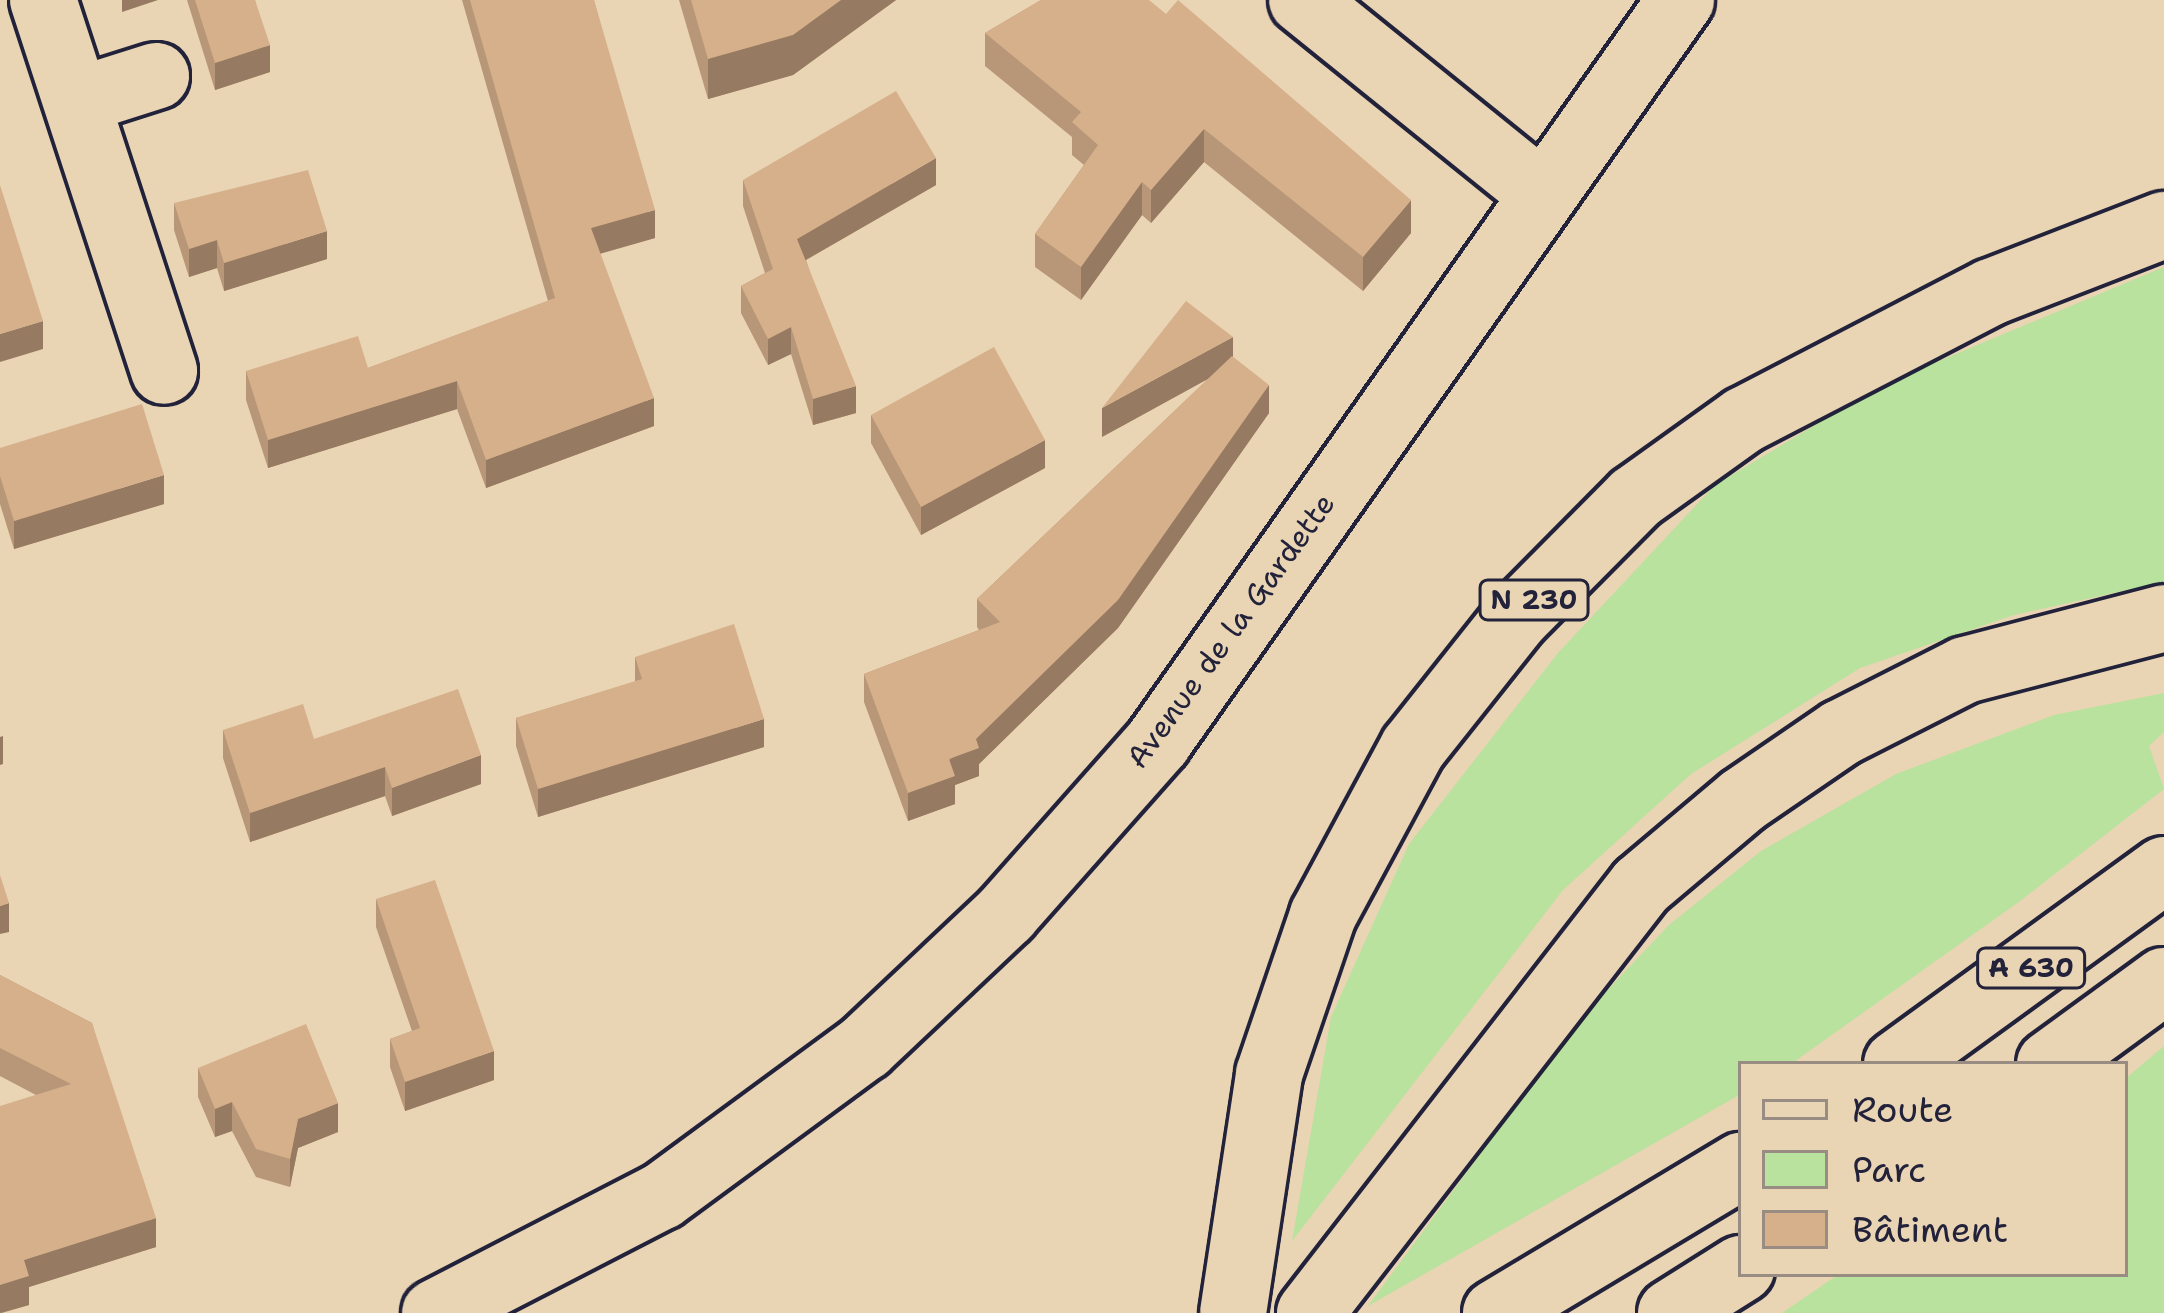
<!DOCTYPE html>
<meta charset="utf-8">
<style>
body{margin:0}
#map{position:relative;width:2164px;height:1313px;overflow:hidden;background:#e9d4b3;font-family:"Shantell Sans",sans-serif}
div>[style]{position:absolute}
.green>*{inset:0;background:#b8e29e}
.roads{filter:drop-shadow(3px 0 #22223b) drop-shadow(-3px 0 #22223b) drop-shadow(0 3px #22223b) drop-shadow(0 -3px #22223b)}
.street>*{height:66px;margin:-33px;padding:0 33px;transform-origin:33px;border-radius:33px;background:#e9d4b3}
.secondary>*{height:66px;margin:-33px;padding:0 33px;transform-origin:33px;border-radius:33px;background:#e9d4b3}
.highway>*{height:66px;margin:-33px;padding:0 33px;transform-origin:33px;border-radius:33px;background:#e9d4b3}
.wall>*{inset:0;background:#b89678}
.shaded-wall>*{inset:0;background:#967a61}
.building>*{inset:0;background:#d6af8b}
span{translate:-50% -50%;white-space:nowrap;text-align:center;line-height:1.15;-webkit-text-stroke:9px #e9d4b3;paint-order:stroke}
.shield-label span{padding:3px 9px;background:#e9d4b3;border:3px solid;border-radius:9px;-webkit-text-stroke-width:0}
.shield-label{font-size:27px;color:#22223b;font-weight:700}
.street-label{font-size:30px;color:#22223b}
.legend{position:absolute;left:1738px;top:1061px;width:390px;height:216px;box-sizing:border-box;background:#e9d4b3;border:3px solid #998d83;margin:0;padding:15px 21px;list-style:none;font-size:36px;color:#22223b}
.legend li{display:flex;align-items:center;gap:24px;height:60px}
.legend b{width:60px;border:3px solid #998d83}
</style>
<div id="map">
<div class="green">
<div style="clip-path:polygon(2164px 267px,2164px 582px,2014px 615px,1860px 668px,1691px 774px,1563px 890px,1292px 1241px,1331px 1017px,1409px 844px,1558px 653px,1715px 485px,1884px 384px)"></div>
<div style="clip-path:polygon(2164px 693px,2164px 732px,2149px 746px,2164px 789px,2020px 901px,1791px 1064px,1741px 1064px,1741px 1094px,1368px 1306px,1580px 1019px,1669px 925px,1761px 851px,1896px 774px,2054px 715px)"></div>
<div style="clip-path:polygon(2164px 1046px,2164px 1313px,1782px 1313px,1839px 1274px,2125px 1274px,2125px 1079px)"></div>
</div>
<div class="roads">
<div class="street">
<div style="left:43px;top:0;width:390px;rotate:71.9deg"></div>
<div style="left:1302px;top:0;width:304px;rotate:38.9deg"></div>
<div style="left:77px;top:101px;width:83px;rotate:-17.6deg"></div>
</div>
<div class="secondary">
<div style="left:435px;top:1313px;width:255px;rotate:-27.3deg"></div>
<div style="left:662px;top:1196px;width:252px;rotate:-36.3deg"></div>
<div style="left:865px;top:1047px;width:194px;rotate:-43.3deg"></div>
<div style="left:1006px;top:914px;width:230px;rotate:-48.5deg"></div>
<div style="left:1158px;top:742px;width:908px;rotate:-54.82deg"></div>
</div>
<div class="highway">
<div style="left:1897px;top:1064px;width:330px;rotate:-36deg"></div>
<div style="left:2050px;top:1064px;width:141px;rotate:-36.1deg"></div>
<div style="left:1233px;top:1313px;width:242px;rotate:-81.4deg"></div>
<div style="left:1269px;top:1074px;width:168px;rotate:-71.2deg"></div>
<div style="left:1323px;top:915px;width:190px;rotate:-61.7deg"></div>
<div style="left:1413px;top:748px;width:167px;rotate:-51.6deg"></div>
<div style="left:1517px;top:617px;width:168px;rotate:-45.2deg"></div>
<div style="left:1635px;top:498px;width:134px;rotate:-35.6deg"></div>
<div style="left:1744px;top:420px;width:278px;rotate:-27.4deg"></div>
<div style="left:1991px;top:292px;width:186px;rotate:-21.2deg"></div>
<div style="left:1310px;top:1313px;width:540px;rotate:-52.22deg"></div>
<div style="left:1641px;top:886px;width:133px;rotate:-40.1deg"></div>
<div style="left:1743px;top:800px;width:119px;rotate:-34.4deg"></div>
<div style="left:1841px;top:733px;width:139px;rotate:-26.9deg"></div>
<div style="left:1965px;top:670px;width:206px;rotate:-14.6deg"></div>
<div style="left:1496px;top:1313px;width:286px;rotate:-31deg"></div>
<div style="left:1671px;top:1313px;width:83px;rotate:-32.2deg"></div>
</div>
</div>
<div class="wall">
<div style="clip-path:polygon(187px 0,255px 0,270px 72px,215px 90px)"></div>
<div style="clip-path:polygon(462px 0,594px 0,655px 238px,600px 254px,654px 426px,486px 488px,457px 409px,268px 468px,246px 400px,246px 371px,368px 368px,548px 301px)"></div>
<div style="clip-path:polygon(679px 0,896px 0,793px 75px,708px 99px)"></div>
<div style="clip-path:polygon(1041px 0,1411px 233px,1363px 291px,1204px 162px,1151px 223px,1142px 215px,1081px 300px,1035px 267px,1035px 234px,1084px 165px,1072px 155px,1072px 137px,985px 66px,985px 33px)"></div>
<div style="clip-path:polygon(743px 180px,936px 185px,806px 260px,856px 413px,813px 425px,791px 354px,768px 365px,741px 313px,741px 286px,765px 273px,743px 206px)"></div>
<div style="clip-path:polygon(174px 203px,327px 259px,224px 291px,217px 268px,189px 277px,174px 230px)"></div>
<div style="clip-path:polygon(1233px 357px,1269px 413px,1118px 628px,979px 764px,979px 776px,955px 785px,955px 804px,908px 821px,864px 702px,864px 674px,979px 630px,977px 627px,977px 599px,1208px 379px,1102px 437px)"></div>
<div style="clip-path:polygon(871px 415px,1045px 468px,921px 535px,871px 443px)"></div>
<div style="clip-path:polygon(0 448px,164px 504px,14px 549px,0 504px)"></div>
<div style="clip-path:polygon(635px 657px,764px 747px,538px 817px,516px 746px,516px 718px,635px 682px)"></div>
<div style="clip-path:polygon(223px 730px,481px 784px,392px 816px,385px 796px,250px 842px,223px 758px)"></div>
<div style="clip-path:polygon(376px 899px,494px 1080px,405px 1111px,390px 1067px,390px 1039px,412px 1031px,376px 927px)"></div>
<div style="clip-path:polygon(0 975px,92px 1023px,156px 1247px,29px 1287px,29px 1305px,2px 1313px,0 1313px,36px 1095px,0 1076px)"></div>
<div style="clip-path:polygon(198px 1068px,338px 1132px,298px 1148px,290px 1187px,256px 1177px,232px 1131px,215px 1137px,198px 1097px)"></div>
</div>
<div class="shaded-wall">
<div style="clip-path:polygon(122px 0,158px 0,122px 12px)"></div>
<div style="clip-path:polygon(841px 0,896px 0,793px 75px,708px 99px,708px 59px)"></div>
<div style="clip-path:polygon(270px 45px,270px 72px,215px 90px,215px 63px)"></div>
<div style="clip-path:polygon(1204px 129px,1204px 162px,1151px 223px,1151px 190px)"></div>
<div style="clip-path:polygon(936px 158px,936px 185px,797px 265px,797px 239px)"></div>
<div style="clip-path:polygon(1142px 182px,1142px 215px,1081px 300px,1081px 267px)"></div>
<div style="clip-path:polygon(1411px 200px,1411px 233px,1363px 291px,1363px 257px)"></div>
<div style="clip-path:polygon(655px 210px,655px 238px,591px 256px,591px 228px)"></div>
<div style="clip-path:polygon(327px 231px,327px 259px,224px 291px,224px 263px)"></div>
<div style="clip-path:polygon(217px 240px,217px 268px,189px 277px,189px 249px)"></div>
<div style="clip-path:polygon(43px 321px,43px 349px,0 362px,0 334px)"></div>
<div style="clip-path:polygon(791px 327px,791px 354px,768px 365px,768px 339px)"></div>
<div style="clip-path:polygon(1233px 337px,1233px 365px,1102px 437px,1102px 408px)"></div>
<div style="clip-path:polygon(457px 381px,457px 409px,268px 468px,268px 440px)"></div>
<div style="clip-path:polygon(1269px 385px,1269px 413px,1118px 628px,979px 764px,979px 776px,955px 785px,955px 804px,908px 821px,908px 793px,976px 739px)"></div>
<div style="clip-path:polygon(856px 386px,856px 413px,813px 425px,813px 399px)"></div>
<div style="clip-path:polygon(654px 398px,654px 426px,486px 488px,486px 460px)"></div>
<div style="clip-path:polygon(1045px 440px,1045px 468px,921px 535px,921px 507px)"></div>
<div style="clip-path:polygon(164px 475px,164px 504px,14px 549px,14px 521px)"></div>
<div style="clip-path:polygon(764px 719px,764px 747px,538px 817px,538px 789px)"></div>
<div style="clip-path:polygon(3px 736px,3px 764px,0 765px,0 737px)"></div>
<div style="clip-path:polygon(481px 755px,481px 784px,392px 816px,392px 788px)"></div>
<div style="clip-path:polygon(385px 767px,385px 796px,250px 842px,250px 813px)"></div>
<div style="clip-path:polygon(9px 903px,9px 932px,0 934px,0 906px)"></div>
<div style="clip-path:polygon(494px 1051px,494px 1080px,405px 1111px,405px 1082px)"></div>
<div style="clip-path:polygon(232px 1102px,232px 1131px,215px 1137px,215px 1109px)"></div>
<div style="clip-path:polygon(338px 1103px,338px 1132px,298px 1148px,290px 1187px,290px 1159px,298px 1119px)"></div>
<div style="clip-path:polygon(156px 1218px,156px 1247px,29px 1287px,29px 1305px,0 1313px,0 1285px,24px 1260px)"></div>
</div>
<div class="building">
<div style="clip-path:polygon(195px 0,255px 0,270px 45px,215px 63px)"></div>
<div style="clip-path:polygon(470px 0,594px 0,655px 210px,591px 228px,654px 398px,486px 460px,457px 381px,268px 440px,246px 371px,358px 336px,368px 368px,555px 298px)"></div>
<div style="clip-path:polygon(691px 0,841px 0,793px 35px,708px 59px)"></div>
<div style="clip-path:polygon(1041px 0,1149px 0,1166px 14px,1178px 0,1411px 200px,1363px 257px,1204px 129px,1151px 190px,1142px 182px,1081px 267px,1035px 234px,1098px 145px,1072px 122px,1081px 112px,985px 33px)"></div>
<div style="clip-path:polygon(896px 91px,936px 158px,797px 239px,856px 386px,813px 399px,791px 327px,768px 339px,741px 286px,773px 269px,743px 180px)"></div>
<div style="clip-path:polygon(308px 170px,327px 231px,224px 263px,217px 240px,189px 249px,174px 203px)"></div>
<div style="clip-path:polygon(0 185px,43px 321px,0 334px)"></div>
<div style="clip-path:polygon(1186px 301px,1233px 337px,1102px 408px)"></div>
<div style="clip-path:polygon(994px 347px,1045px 440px,921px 507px,871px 415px)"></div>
<div style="clip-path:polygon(1232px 356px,1269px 385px,1118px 600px,976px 739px,979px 748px,949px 759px,955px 776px,908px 793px,864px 674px,1000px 622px,977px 599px)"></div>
<div style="clip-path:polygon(142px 404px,164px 475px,14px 521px,0 476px,0 448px)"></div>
<div style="clip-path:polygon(734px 624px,764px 719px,538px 789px,516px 718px,642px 679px,635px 657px)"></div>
<div style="clip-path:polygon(458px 689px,481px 755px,392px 788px,385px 767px,250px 813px,223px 730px,303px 704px,314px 739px)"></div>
<div style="clip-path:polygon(0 875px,9px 903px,0 906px)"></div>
<div style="clip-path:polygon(435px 880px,494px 1051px,405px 1082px,390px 1039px,420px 1028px,376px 899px)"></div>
<div style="clip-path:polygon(0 975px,92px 1023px,156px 1218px,24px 1260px,29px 1276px,0 1285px,0 1106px,71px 1084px,0 1048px)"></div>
<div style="clip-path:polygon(306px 1024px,338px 1103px,298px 1119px,290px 1159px,256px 1149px,232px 1102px,215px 1109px,198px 1068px)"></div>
</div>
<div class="shield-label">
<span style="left:1534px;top:600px">N 230</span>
<span style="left:2031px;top:968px">A 630</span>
</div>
<div class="street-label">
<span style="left:1231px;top:631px;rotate:-54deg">Avenue de la Gardette</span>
</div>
<ul class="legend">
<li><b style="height:15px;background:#e9d4b3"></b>Route</li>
<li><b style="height:33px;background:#b8e29e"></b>Parc</li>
<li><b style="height:33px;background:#d6af8b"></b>Bâtiment</li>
</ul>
</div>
